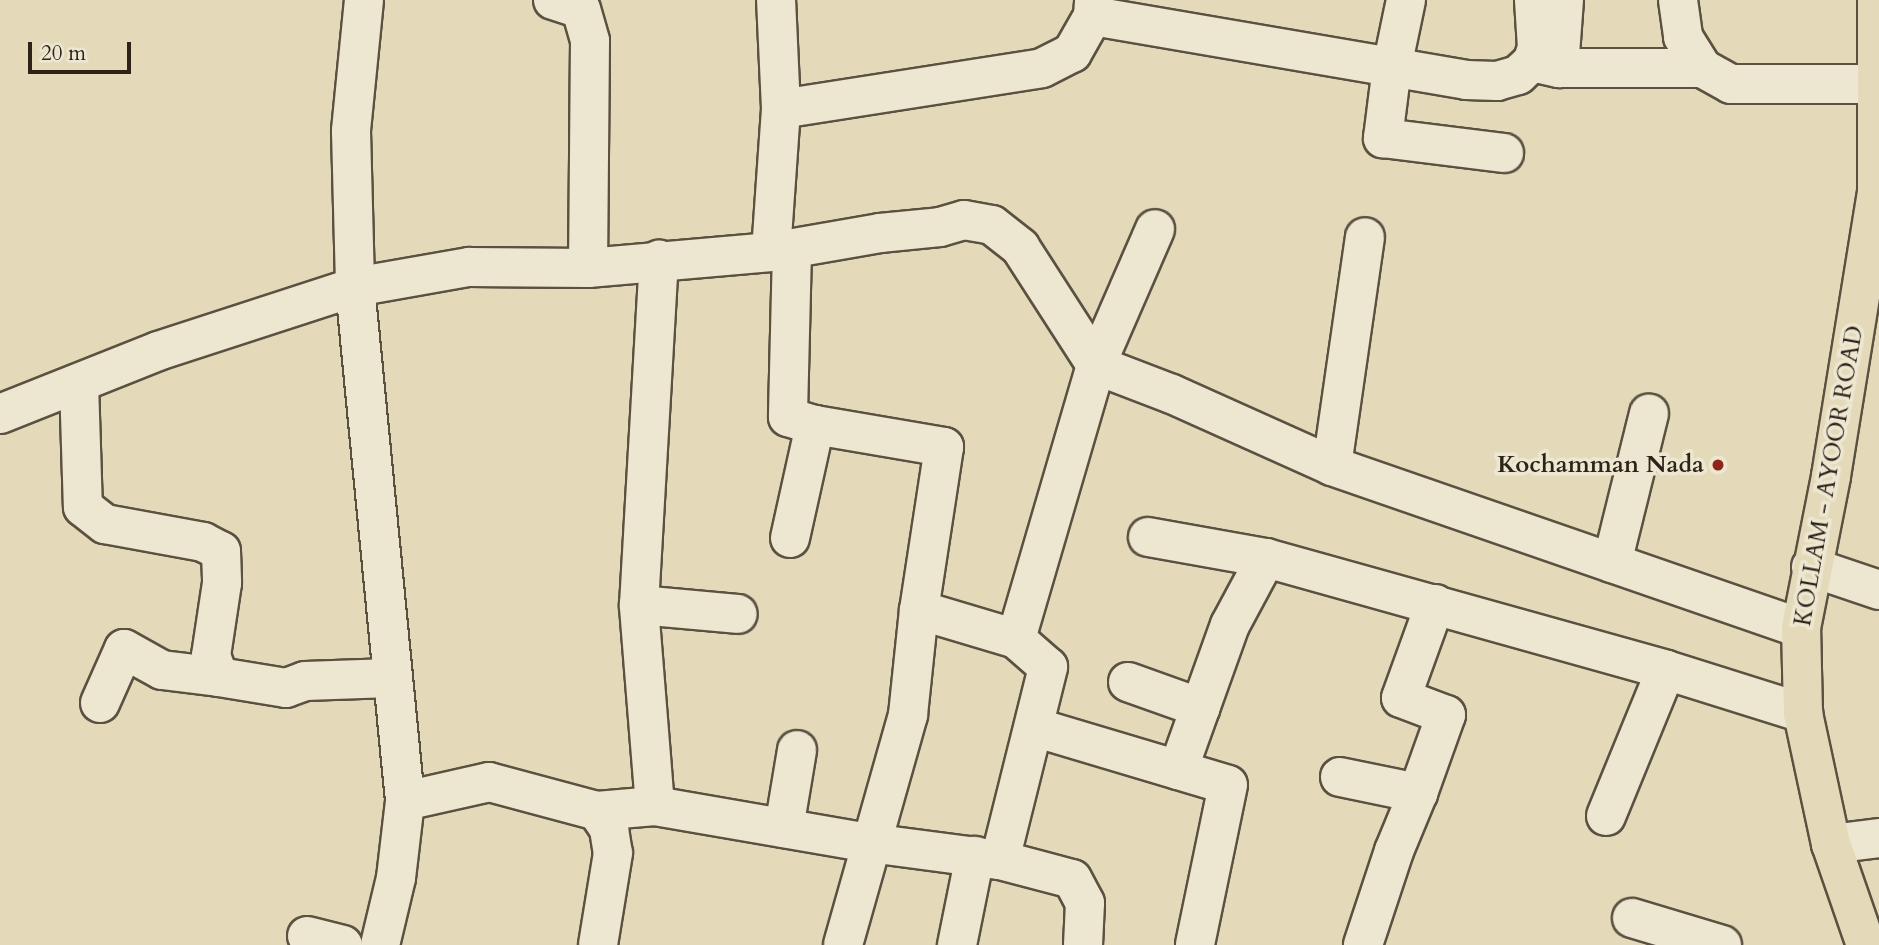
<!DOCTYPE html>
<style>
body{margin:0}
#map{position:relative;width:1879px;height:945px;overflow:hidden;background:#e4daba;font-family:Cardo,serif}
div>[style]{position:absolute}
.roads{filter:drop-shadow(2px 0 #5b5141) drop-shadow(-2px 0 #5b5141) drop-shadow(0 2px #5b5141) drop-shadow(0 -2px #5b5141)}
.minor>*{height:38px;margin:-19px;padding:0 19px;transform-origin:19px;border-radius:19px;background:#ede7d2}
.major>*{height:38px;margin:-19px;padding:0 19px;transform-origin:19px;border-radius:19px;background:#e4daba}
.dots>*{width:19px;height:19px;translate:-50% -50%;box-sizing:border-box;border:4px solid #ede7d2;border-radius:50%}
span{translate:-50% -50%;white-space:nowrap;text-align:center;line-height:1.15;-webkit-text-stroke:7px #ede7d2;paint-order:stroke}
.poi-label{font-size:24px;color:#2d2319;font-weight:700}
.right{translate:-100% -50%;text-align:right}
.street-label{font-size:24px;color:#2d2319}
.scale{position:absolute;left:28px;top:42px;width:103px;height:32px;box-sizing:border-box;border:4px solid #2d2319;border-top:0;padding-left:9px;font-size:21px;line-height:24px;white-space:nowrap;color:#2d2319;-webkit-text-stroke:5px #ede7d2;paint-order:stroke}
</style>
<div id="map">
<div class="roads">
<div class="minor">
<div style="left:364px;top:0;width:132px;rotate:95.7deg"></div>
<div style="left:351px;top:131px;width:156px;rotate:88.5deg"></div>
<div style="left:355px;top:287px;width:516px;rotate:84.44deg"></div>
<div style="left:553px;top:0;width:29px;rotate:18deg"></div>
<div style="left:581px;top:9px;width:33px;rotate:74deg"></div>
<div style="left:590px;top:41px;width:227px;rotate:90.5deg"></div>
<div style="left:1406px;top:0;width:68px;rotate:101.8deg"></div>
<div style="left:1392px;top:67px;width:72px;rotate:97.2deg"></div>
<div style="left:1383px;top:138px;width:122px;rotate:7.1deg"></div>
<div style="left:1678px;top:0;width:37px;rotate:82deg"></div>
<div style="left:1683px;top:37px;width:36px;rotate:58deg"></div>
<div style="left:1702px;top:68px;width:33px;rotate:29deg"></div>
<div style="left:1731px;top:84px;width:148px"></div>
<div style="left:1093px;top:16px;width:378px;rotate:9.7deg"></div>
<div style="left:1466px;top:80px;width:31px;rotate:2deg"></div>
<div style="left:1497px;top:81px;width:22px;rotate:-16deg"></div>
<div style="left:1518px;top:75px;width:19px;rotate:-43deg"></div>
<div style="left:1532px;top:62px;width:15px;rotate:-70deg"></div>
<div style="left:1537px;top:48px;width:48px;rotate:-93.6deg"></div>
<div style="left:1532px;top:62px;width:28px;rotate:13deg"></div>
<div style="left:1559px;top:68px;width:143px"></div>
<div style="left:1559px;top:68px;width:68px;rotate:-85.8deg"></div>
<div style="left:781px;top:109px;width:264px;rotate:-8.9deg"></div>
<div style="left:1042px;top:68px;width:34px;rotate:-27deg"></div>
<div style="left:1072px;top:53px;width:43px;rotate:-60.4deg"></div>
<div style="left:1093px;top:16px;width:16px;rotate:-86deg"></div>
<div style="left:792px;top:250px;width:167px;rotate:91.4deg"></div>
<div style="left:788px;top:417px;width:28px;rotate:17deg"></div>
<div style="left:815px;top:425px;width:131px;rotate:9.7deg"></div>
<div style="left:944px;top:447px;width:165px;rotate:98.7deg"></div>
<div style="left:919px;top:610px;width:106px;rotate:96deg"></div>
<div style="left:908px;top:715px;width:239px;rotate:105.8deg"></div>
<div style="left:771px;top:252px;width:143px;rotate:-86deg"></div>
<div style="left:781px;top:109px;width:109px;rotate:-92.6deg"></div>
<div style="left:79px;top:383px;width:124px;rotate:88.2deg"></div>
<div style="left:83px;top:507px;width:28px;rotate:38deg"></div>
<div style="left:105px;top:524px;width:100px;rotate:10.4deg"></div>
<div style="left:203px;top:542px;width:20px;rotate:27deg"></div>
<div style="left:221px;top:551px;width:32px;rotate:88deg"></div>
<div style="left:222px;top:583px;width:74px;rotate:98.6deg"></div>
<div style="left:211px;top:656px;width:22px;rotate:69deg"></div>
<div style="left:219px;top:677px;width:68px;rotate:9.3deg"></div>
<div style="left:286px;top:688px;width:20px;rotate:-20deg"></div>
<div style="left:305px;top:681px;width:86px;rotate:-2deg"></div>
<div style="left:0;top:414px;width:170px;rotate:-21.7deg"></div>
<div style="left:158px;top:351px;width:207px;rotate:-18deg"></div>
<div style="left:355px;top:287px;width:116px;rotate:-10deg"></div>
<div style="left:469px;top:267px;width:119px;rotate:0.5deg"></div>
<div style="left:588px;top:268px;width:184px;rotate:-5deg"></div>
<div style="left:771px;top:252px;width:111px;rotate:-9.9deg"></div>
<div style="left:880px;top:233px;width:60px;rotate:-5.7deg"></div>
<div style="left:940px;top:227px;width:25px;rotate:-16deg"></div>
<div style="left:964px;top:220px;width:28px;rotate:10deg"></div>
<div style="left:992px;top:225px;width:36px;rotate:38deg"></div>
<div style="left:1020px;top:247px;width:140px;rotate:57.2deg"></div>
<div style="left:1096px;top:365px;width:81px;rotate:20.9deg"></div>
<div style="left:1172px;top:394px;width:175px;rotate:24.2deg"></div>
<div style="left:1332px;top:466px;width:496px;rotate:19.1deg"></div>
<div style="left:1332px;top:466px;width:231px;rotate:-81.8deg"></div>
<div style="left:1148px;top:537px;width:120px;rotate:10.1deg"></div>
<div style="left:790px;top:538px;width:116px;rotate:-77.5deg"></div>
<div style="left:1612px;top:563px;width:154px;rotate:-76.1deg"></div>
<div style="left:1811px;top:567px;width:72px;rotate:18.7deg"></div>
<div style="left:639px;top:605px;width:99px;rotate:5.2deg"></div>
<div style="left:919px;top:610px;width:101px;rotate:16.6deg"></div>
<div style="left:1128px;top:682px;width:77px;rotate:19.6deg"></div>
<div style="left:100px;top:703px;width:59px;rotate:-66deg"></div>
<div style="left:124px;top:649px;width:43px;rotate:28.9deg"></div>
<div style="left:162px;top:670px;width:57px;rotate:7deg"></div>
<div style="left:1034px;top:727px;width:202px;rotate:16.6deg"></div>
<div style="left:1228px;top:785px;width:163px;rotate:101.7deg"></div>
<div style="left:1178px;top:770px;width:154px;rotate:-70.3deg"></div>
<div style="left:1230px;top:625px;width:76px;rotate:-61.8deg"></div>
<div style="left:1266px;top:558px;width:415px;rotate:15.6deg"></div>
<div style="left:1666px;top:670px;width:144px;rotate:17.4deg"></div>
<div style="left:1340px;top:777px;width:80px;rotate:11.6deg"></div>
<div style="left:1418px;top:793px;width:63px;rotate:112.5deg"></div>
<div style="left:1394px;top:851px;width:99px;rotate:108.3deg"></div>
<div style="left:1418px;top:793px;width:83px;rotate:-70.3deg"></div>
<div style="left:1446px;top:715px;width:48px;rotate:-159.3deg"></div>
<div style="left:1401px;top:698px;width:100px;rotate:-70.1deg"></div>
<div style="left:655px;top:806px;width:218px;rotate:9.8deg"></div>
<div style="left:870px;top:843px;width:131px;rotate:7.5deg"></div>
<div style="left:597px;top:811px;width:22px;rotate:56deg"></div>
<div style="left:609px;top:829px;width:24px;rotate:81deg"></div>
<div style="left:613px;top:853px;width:93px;rotate:99.3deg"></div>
<div style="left:1606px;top:816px;width:158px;rotate:-67.7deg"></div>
<div style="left:784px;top:828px;width:79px;rotate:-80.5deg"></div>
<div style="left:1831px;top:844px;width:48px;rotate:-7.1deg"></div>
<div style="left:1632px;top:918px;width:94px;rotate:16.7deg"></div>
<div style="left:307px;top:936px;width:37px;rotate:14deg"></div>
<div style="left:380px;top:945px;width:69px;rotate:-76.6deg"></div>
<div style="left:396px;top:878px;width:78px;rotate:-83.3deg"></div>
<div style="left:405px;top:801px;width:86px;rotate:-12.7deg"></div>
<div style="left:489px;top:782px;width:112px;rotate:15deg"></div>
<div style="left:597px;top:811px;width:58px;rotate:-4.9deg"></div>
<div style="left:655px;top:806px;width:202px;rotate:-94.6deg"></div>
<div style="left:639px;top:605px;width:346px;rotate:-86.7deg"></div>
<div style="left:957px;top:945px;width:91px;rotate:-78.6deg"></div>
<div style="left:1083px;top:945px;width:42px;rotate:-87.3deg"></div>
<div style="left:1085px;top:903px;width:27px;rotate:-118deg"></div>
<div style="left:1072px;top:879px;width:74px;rotate:-165.2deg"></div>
<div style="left:1000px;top:860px;width:199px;rotate:-76deg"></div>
<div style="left:1048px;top:667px;width:43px;rotate:-138.8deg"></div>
<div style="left:1016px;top:639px;width:285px;rotate:-73.7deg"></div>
<div style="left:1096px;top:365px;width:148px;rotate:-66.5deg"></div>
</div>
<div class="major">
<div style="left:1866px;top:945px;width:107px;rotate:-109.1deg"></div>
<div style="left:1831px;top:844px;width:134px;rotate:-102.1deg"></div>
<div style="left:1803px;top:713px;width:85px;rotate:-91.3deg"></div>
<div style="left:1801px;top:628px;width:155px;rotate:-78.8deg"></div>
<div style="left:1831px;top:476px;width:287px;rotate:-80.8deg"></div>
<div style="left:1877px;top:193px;width:193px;rotate:-90deg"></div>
</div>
</div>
<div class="dots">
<div style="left:1718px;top:465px;background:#8f2418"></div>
</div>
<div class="poi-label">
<span class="right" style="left:1704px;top:465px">Kochamman Nada</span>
</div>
<div class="street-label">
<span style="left:1829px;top:476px;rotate:-80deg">KOLLAM - AYOOR ROAD</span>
</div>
<div class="scale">20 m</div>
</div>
